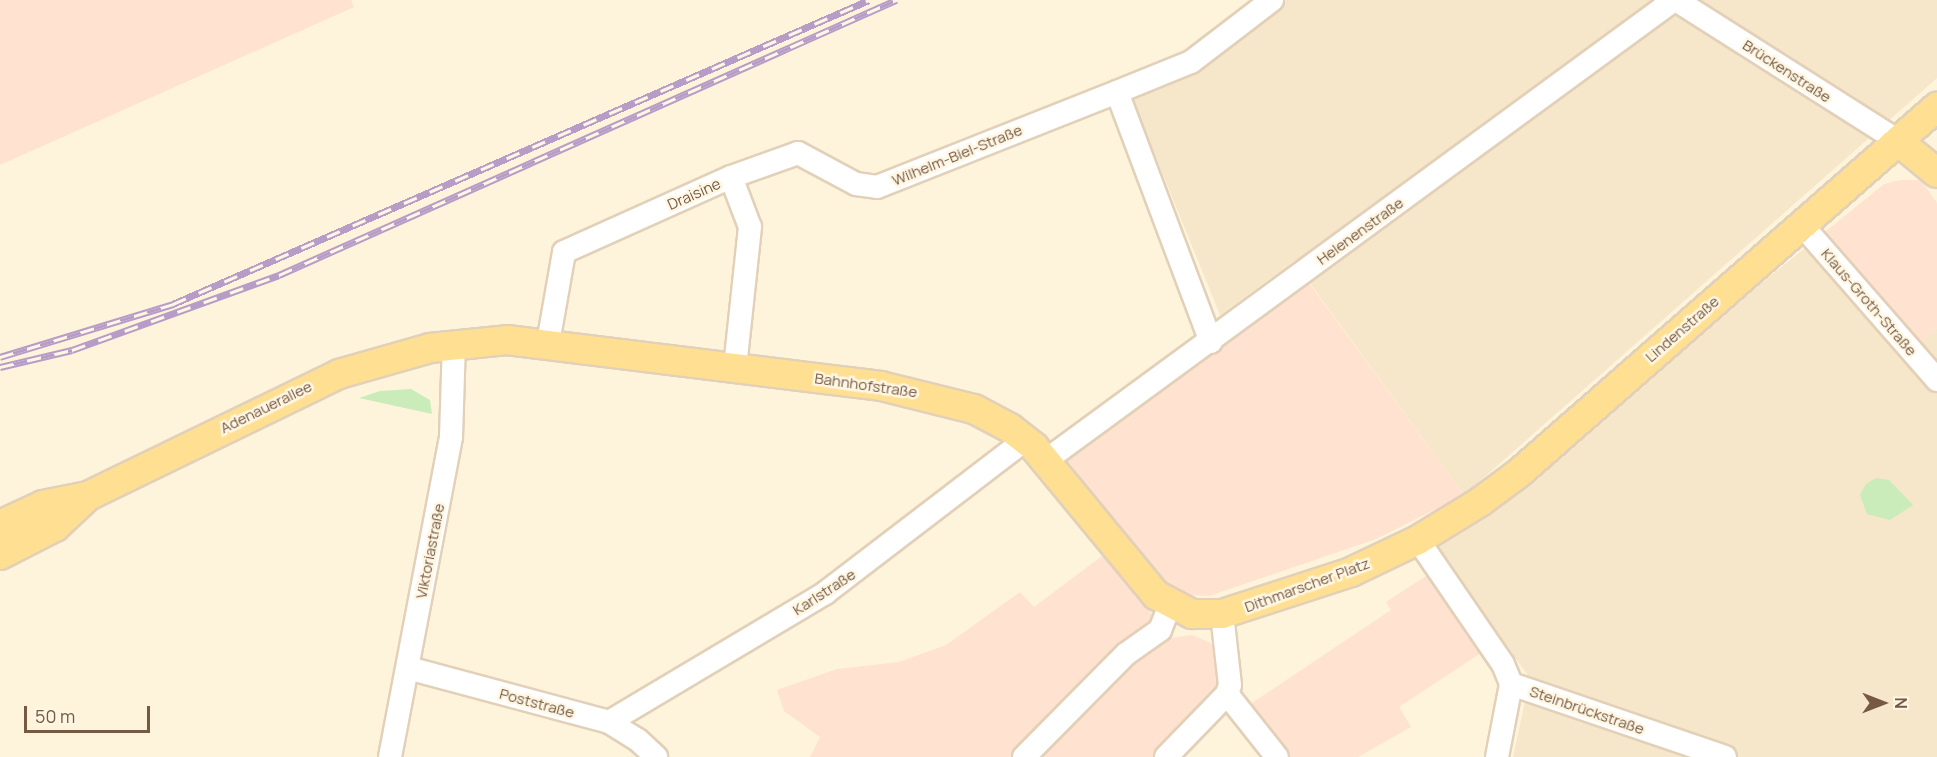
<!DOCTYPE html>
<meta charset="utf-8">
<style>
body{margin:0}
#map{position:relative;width:1937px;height:757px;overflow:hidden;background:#fef4dc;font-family:Manrope,sans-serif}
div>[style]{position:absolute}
.residential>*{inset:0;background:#f6e6ca}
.commercial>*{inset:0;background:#ffe2cf}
.green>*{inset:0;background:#caecba}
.roads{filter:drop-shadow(2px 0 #e2d0b8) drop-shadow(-2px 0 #e2d0b8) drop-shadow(0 2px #e2d0b8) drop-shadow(0 -2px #e2d0b8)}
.minor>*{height:22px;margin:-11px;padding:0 11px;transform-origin:11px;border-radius:11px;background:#fff}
.major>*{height:28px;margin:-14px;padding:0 14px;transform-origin:14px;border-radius:14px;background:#ffe092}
.rail>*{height:7px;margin-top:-3.5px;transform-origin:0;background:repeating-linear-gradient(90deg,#fff7e4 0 14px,#b79cc7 0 28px);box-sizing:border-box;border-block:2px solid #b79cc7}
span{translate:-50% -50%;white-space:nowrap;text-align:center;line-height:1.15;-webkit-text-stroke:5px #fff7e4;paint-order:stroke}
.street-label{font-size:15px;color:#755943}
.north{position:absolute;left:1853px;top:673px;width:60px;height:60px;-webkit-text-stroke:4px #fff7e4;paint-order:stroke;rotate:90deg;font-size:16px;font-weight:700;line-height:24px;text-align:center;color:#755943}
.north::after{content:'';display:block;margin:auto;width:21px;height:27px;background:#755943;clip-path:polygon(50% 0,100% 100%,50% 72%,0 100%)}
.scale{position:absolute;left:24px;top:706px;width:126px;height:27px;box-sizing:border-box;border:3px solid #755943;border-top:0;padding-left:8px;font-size:18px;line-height:21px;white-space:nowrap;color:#755943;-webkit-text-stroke:4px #fff7e4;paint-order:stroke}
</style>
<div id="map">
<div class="residential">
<div style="clip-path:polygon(1262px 0,1937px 0,1937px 78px,1464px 495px,1294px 261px,1220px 315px,1125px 81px,1199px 49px)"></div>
<div style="clip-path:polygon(1820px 236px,1917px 345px,1937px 328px,1937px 757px,1513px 757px,1530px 678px,1435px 546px)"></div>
</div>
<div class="commercial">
<div style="clip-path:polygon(0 0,351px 0,354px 7px,0 165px)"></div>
<div style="clip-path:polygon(1900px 180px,1921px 180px,1937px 203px,1937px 328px,1917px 346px,1820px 236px,1884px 184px)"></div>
<div style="clip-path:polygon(1309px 283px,1464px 495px,1376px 539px,1209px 596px,1185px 595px,1154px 573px,1067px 460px)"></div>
<div style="clip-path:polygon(1106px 553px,1154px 617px,1011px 757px,810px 757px,820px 737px,784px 711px,777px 690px,837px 669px,899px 662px,946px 645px,1020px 592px,1034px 607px)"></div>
<div style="clip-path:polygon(1432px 572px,1484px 651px,1399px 707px,1411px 727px,1358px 757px,1289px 757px,1249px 705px,1391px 610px,1386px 602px)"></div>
<div style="clip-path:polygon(1192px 635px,1211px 643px,1218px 660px,1219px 684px,1207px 705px,1156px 757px,1032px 757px,1141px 650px,1164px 639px)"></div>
</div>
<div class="green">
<div style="clip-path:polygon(411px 389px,430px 400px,432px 414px,359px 398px,380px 391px)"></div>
<div style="clip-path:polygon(1876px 478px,1889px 480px,1913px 505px,1890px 520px,1867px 514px,1860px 495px,1866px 484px)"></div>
</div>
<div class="roads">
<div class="minor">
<div style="left:1676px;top:0;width:263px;rotate:32.4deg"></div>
<div style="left:1117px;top:92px;width:80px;rotate:-22.1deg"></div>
<div style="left:1191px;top:62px;width:102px;rotate:-37.4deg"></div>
<div style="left:731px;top:177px;width:71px;rotate:-19.7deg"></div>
<div style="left:798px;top:153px;width:66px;rotate:28.1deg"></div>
<div style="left:856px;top:184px;width:21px;rotate:8deg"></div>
<div style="left:877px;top:187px;width:258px;rotate:-21.6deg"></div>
<div style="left:1117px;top:92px;width:267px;rotate:69.4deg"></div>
<div style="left:1801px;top:224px;width:207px;rotate:48.9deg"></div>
<div style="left:548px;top:343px;width:92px;rotate:-80deg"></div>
<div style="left:564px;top:252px;width:183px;rotate:-24.2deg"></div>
<div style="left:731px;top:177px;width:53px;rotate:69.2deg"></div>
<div style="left:750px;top:227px;width:141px;rotate:96.1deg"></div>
<div style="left:1045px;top:461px;width:780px;rotate:-36.24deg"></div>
<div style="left:1418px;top:540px;width:150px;rotate:55.6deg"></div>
<div style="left:1503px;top:664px;width:22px;rotate:68deg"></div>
<div style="left:1511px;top:684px;width:226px;rotate:18.8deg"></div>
<div style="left:408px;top:668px;width:208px;rotate:15deg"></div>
<div style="left:609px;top:722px;width:34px;rotate:32deg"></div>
<div style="left:638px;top:740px;width:25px;rotate:43deg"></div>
<div style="left:1227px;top:694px;width:80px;rotate:51.6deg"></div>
<div style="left:609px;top:722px;width:252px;rotate:-30.8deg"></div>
<div style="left:825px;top:593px;width:252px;rotate:-37.4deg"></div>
<div style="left:390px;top:757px;width:326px;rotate:-79.2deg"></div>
<div style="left:451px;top:437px;width:93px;rotate:-88.2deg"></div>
<div style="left:1024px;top:757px;width:145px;rotate:-45.3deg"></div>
<div style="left:1126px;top:654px;width:42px;rotate:-35.2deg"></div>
<div style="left:1160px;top:630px;width:27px;rotate:-68deg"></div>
<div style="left:1166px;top:757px;width:88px;rotate:-45.9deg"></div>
<div style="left:1227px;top:694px;width:9px;rotate:-72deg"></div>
<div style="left:1230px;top:685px;width:71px;rotate:-96.4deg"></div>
<div style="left:1497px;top:757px;width:74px;rotate:-79.1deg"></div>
</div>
<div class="major">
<div style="left:1898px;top:141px;width:50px;rotate:39.4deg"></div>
<div style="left:0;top:525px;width:47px;rotate:-24.9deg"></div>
<div style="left:43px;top:505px;width:46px;rotate:-11.3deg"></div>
<div style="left:88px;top:496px;width:279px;rotate:-25.9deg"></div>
<div style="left:339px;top:374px;width:95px;rotate:-15.9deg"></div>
<div style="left:430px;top:348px;width:77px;rotate:-5.9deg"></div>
<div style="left:507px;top:340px;width:377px;rotate:7deg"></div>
<div style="left:881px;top:386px;width:96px;rotate:13.9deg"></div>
<div style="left:974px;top:409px;width:41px;rotate:27.8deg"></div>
<div style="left:1010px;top:428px;width:31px;rotate:38deg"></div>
<div style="left:1034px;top:447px;width:192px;rotate:50.5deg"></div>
<div style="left:1156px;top:595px;width:41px;rotate:27.8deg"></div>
<div style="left:1192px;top:614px;width:30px"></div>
<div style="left:1222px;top:614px;width:136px;rotate:-18deg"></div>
<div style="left:1351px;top:572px;width:74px;rotate:-25.5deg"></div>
<div style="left:1418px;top:540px;width:73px;rotate:-31.5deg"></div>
<div style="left:1480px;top:502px;width:49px;rotate:-36.6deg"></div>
<div style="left:1519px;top:473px;width:556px;rotate:-41.21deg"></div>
<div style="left:0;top:555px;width:62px;rotate:-27deg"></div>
<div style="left:55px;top:527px;width:45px;rotate:-43.2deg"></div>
</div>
</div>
<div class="rail">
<div style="left:0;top:357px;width:181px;rotate:-17deg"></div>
<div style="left:173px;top:304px;width:759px;rotate:-23.59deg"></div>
<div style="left:0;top:367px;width:74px;rotate:-13.3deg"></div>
<div style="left:72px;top:350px;width:220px;rotate:-19.9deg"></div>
<div style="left:279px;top:275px;width:676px;rotate:-24.02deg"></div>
</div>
<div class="street-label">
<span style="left:1787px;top:71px;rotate:33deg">Brückenstraße</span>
<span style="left:957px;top:155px;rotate:-22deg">Wilhelm-Biel-Straße</span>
<span style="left:694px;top:194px;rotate:-24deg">Draisine</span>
<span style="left:1360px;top:231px;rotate:-36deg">Helenenstraße</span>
<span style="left:1869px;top:302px;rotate:49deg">Klaus-Groth-Straße</span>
<span style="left:1682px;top:329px;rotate:-41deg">Lindenstraße</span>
<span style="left:866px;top:385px;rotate:8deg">Bahnhofstraße</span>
<span style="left:266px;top:407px;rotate:-26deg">Adenauerallee</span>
<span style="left:430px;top:551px;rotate:-79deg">Viktoriastraße</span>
<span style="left:1307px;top:585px;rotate:-20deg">Dithmarscher Platz</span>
<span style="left:824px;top:592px;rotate:-33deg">Karlstraße</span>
<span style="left:537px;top:703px;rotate:15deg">Poststraße</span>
<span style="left:1587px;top:710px;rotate:19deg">Steinbrückstraße</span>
</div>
<div class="north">N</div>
<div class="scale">50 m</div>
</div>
